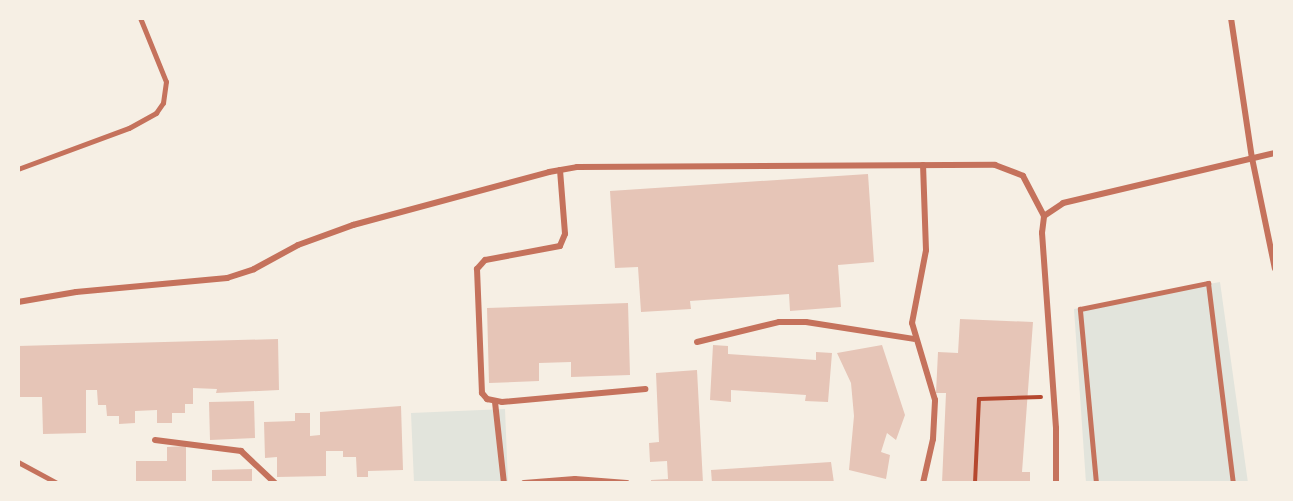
<!DOCTYPE html>
<style>
body{margin:0}
#map{position:relative;width:1293px;height:501px;overflow:hidden;background:#f6efe4;font-family:"DM Sans",sans-serif}
div>[style]{position:absolute}
.green>*{inset:0;background:#e2e4dc}
.building>*{inset:0;background:#e6c5b7}
.path>*{height:4px;margin:-2px;padding:0 2px;transform-origin:2px;border-radius:2px;background:#b5482f}
.service>*{height:4.5px;margin:-2.25px;padding:0 2.25px;transform-origin:2.25px;border-radius:2.25px;background:#c5725c}
.pedestrian>*{height:5px;margin:-2.5px;padding:0 2.5px;transform-origin:2.5px;border-radius:2.5px;background:#c5725c}
.minor>*{height:6px;margin:-3px;padding:0 3px;transform-origin:3px;border-radius:3px;background:#c5725c}
span{translate:-50% -50%;white-space:nowrap;text-align:center;line-height:1.15;-webkit-text-stroke:6px #f6efe4;paint-order:stroke}
.frame{position:absolute;inset:0;border:20px solid #f6efe4;pointer-events:none}
</style>
<div id="map">
<div class="green">
<div style="clip-path:polygon(1220px 282px,1248px 483px,1086px 483px,1074px 309px)"></div>
<div style="clip-path:polygon(505px 409px,508px 483px,414px 483px,411px 413px)"></div>
</div>
<div class="building">
<div style="clip-path:polygon(868px 174px,874px 262px,838px 265px,841px 307px,790px 311px,789px 294px,690px 301px,691px 309px,641px 312px,638px 267px,615px 268px,610px 191px)"></div>
<div style="clip-path:polygon(628px 303px,630px 375px,571px 377px,571px 362px,539px 363px,539px 381px,489px 383px,487px 308px)"></div>
<div style="clip-path:polygon(960px 319px,1033px 322px,1022px 472px,1030px 472px,1030px 483px,942px 483px,946px 393px,936px 393px,938px 352px,958px 353px)"></div>
<div style="clip-path:polygon(278px 339px,279px 390px,216px 393px,217px 389px,193px 388px,193px 404px,185px 404px,185px 413px,172px 413px,172px 423px,157px 423px,157px 410px,135px 411px,135px 423px,119px 424px,119px 416px,107px 416px,106px 405px,98px 405px,97px 390px,86px 390px,86px 433px,43px 434px,42px 397px,19px 397px,18px 346px)"></div>
<div style="clip-path:polygon(713px 345px,728px 346px,728px 354px,816px 360px,816px 352px,832px 353px,828px 402px,805px 401px,806px 395px,731px 390px,731px 402px,710px 400px)"></div>
<div style="clip-path:polygon(882px 345px,905px 415px,896px 440px,887px 433px,881px 452px,890px 455px,886px 479px,849px 470px,854px 416px,851px 383px,837px 353px)"></div>
<div style="clip-path:polygon(697px 370px,703px 483px,651px 483px,651px 480px,668px 479px,667px 461px,650px 462px,649px 443px,659px 442px,656px 373px)"></div>
<div style="clip-path:polygon(254px 401px,255px 438px,210px 440px,209px 402px)"></div>
<div style="clip-path:polygon(401px 406px,403px 470px,368px 471px,368px 477px,357px 477px,356px 457px,343px 457px,343px 451px,326px 451px,326px 476px,277px 477px,277px 457px,265px 458px,264px 422px,295px 421px,295px 413px,310px 413px,310px 436px,320px 435px,320px 412px)"></div>
<div style="clip-path:polygon(186px 446px,186px 483px,136px 483px,136px 461px,167px 461px,167px 447px)"></div>
<div style="clip-path:polygon(831px 462px,834px 483px,712px 483px,711px 470px)"></div>
<div style="clip-path:polygon(252px 469px,252px 483px,212px 483px,212px 470px)"></div>
</div>
<div class="path">
<div style="left:975px;top:483px;width:84px;rotate:-87.3deg"></div>
<div style="left:979px;top:399px;width:62px;rotate:-1.8deg"></div>
</div>
<div class="service">
<div style="left:18px;top:169px;width:118px;rotate:-20.3deg"></div>
<div style="left:129px;top:128px;width:31px;rotate:-29deg"></div>
<div style="left:156px;top:113px;width:12px;rotate:-55deg"></div>
<div style="left:163px;top:103px;width:21px;rotate:-82deg"></div>
<div style="left:166px;top:82px;width:69px;rotate:-112.1deg"></div>
</div>
<div class="pedestrian">
<div style="left:18px;top:462px;width:44px;rotate:28.3deg"></div>
<div style="left:1096px;top:483px;width:175px;rotate:-95.3deg"></div>
<div style="left:1080px;top:309px;width:131px;rotate:-11.5deg"></div>
<div style="left:1208px;top:283px;width:202px;rotate:82.9deg"></div>
</div>
<div class="minor">
<div style="left:1231px;top:18px;width:142px;rotate:81.5deg"></div>
<div style="left:1252px;top:158px;width:113px;rotate:78.3deg"></div>
<div style="left:560px;top:170px;width:64px;rotate:85.5deg"></div>
<div style="left:565px;top:234px;width:13px;rotate:113deg"></div>
<div style="left:560px;top:246px;width:76px;rotate:169.4deg"></div>
<div style="left:485px;top:260px;width:12px;rotate:132deg"></div>
<div style="left:477px;top:269px;width:124px;rotate:87.7deg"></div>
<div style="left:482px;top:393px;width:8px;rotate:50deg"></div>
<div style="left:487px;top:399px;width:15px;rotate:11deg"></div>
<div style="left:502px;top:402px;width:144px;rotate:-5.2deg"></div>
<div style="left:18px;top:302px;width:59px;rotate:-9.8deg"></div>
<div style="left:76px;top:292px;width:152px;rotate:-5.3deg"></div>
<div style="left:227px;top:278px;width:28px;rotate:-18deg"></div>
<div style="left:254px;top:269px;width:50px;rotate:-28.6deg"></div>
<div style="left:298px;top:245px;width:59px;rotate:-20deg"></div>
<div style="left:353px;top:225px;width:203px;rotate:-15.1deg"></div>
<div style="left:549px;top:172px;width:28px;rotate:-10deg"></div>
<div style="left:577px;top:167px;width:418px;rotate:-0.3deg"></div>
<div style="left:995px;top:165px;width:30px;rotate:21deg"></div>
<div style="left:1023px;top:176px;width:45px;rotate:62.3deg"></div>
<div style="left:697px;top:342px;width:84px;rotate:-13.7deg"></div>
<div style="left:779px;top:322px;width:27px"></div>
<div style="left:806px;top:322px;width:109px;rotate:8.9deg"></div>
<div style="left:495px;top:402px;width:81px;rotate:83.7deg"></div>
<div style="left:155px;top:440px;width:87px;rotate:7.3deg"></div>
<div style="left:241px;top:451px;width:47px;rotate:43.3deg"></div>
<div style="left:524px;top:483px;width:51px;rotate:-4.5deg"></div>
<div style="left:575px;top:479px;width:52px;rotate:4.4deg"></div>
<div style="left:923px;top:483px;width:45px;rotate:-77.2deg"></div>
<div style="left:933px;top:439px;width:39px;rotate:-87deg"></div>
<div style="left:935px;top:400px;width:80px;rotate:-106.6deg"></div>
<div style="left:912px;top:323px;width:74px;rotate:-79.1deg"></div>
<div style="left:926px;top:250px;width:85px;rotate:-92deg"></div>
<div style="left:1056px;top:483px;width:55px;rotate:-90deg"></div>
<div style="left:1056px;top:428px;width:196px;rotate:-94.1deg"></div>
<div style="left:1042px;top:233px;width:17px;rotate:-83deg"></div>
<div style="left:1044px;top:216px;width:23px;rotate:-34deg"></div>
<div style="left:1063px;top:203px;width:218px;rotate:-13.3deg"></div>
</div>
<div class="frame"></div>
</div>
